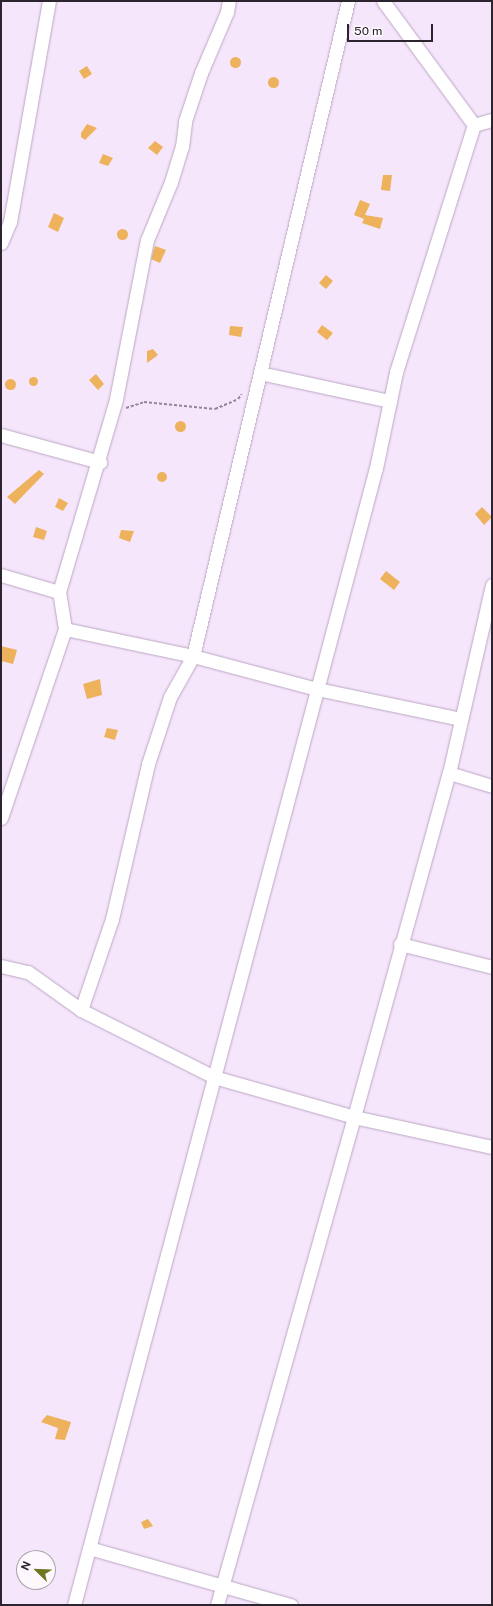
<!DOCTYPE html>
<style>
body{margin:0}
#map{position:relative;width:493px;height:1606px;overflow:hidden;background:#f6e6fc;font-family:"Public Sans",sans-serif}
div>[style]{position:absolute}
.building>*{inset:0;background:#edb25b}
.round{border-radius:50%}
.path>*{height:2px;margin-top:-1px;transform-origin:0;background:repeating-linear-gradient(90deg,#948898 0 3px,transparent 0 5px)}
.roads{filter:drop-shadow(0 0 1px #bba7c2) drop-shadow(0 0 1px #bba7c2)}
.minor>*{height:13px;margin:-6.5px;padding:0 6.5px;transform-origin:6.5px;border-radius:6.5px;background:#fff}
span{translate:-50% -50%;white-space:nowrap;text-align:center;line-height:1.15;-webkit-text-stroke:3px #fcf8fd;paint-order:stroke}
.frame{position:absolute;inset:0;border:2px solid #2c242e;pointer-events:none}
.north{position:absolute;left:16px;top:1550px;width:40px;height:40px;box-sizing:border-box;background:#fcf8fd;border:1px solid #a9a3aa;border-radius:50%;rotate:293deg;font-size:11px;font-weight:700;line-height:16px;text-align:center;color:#2c242e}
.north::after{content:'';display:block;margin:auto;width:14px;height:18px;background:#6d7722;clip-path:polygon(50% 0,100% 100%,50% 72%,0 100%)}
.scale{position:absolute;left:347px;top:24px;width:86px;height:18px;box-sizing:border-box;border:2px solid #2c242e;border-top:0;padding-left:5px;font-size:12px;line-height:14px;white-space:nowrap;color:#2c242e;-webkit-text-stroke:3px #fcf8fd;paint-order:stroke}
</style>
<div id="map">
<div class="building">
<div class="round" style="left:229.5px;top:56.5px;width:11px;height:11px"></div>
<div style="clip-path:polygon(87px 66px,92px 74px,84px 79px,79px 71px)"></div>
<div class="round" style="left:267.5px;top:76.5px;width:11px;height:11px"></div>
<div style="clip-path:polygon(87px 124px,97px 128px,85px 140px,81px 137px,81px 133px)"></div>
<div style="clip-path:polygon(155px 141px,163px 147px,157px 155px,148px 148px)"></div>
<div style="clip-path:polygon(103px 154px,113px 158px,108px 166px,99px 163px)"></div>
<div style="clip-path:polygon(383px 175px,392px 175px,390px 191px,381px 190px)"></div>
<div style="clip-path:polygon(360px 200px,370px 204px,365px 215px,383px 218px,380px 229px,362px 223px,364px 219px,354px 215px)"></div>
<div style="clip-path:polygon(54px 213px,64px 218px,58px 232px,48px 227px)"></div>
<div class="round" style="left:116.5px;top:228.5px;width:11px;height:11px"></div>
<div style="clip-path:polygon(155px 246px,166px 250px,160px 263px,151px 259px)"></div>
<div style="clip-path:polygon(326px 275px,333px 281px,326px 289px,319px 283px)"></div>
<div style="clip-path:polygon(322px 325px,333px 333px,327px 340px,317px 332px)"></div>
<div style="clip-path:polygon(230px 326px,243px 327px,241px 337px,229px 335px)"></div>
<div style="clip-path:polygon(153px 349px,158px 355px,147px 363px,147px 351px)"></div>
<div style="clip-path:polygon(96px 374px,104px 384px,98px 390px,89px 380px)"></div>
<div class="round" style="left:28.5px;top:376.5px;width:9px;height:9px"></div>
<div class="round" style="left:4.5px;top:378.5px;width:11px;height:11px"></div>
<div class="round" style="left:174.5px;top:420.5px;width:11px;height:11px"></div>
<div style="clip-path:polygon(39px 470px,44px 474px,15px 504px,7px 497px)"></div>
<div class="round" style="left:157px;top:472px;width:10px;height:10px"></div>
<div style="clip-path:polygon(59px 498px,68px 503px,63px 511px,55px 507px)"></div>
<div style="clip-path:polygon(482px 507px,492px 517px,484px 525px,475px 514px)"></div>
<div style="clip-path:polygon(36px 527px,47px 531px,44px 540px,33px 537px)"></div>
<div style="clip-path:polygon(121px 530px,134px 531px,130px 542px,119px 538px)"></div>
<div style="clip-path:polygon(386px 571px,400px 582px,394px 590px,380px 579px)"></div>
<div style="clip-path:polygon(1px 646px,17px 650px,13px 664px,1px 661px)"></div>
<div style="clip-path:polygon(100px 679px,102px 695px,87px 699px,83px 684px)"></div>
<div style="clip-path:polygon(107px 728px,118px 730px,115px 740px,104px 737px)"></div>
<div style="clip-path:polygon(47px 1415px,71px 1422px,65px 1440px,55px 1439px,58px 1428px,41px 1422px)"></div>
<div style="clip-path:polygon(148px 1519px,153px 1526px,144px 1529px,141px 1522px)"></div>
</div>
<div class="path">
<div style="left:126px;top:408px;width:19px;rotate:-18deg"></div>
<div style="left:144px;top:402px;width:71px;rotate:5.6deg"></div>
<div style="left:215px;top:409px;width:25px;rotate:-23deg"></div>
<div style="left:238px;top:399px;width:6px;rotate:-51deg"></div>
</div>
<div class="roads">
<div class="minor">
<div style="left:383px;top:1px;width:154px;rotate:53.7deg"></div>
<div style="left:1px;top:243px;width:23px;rotate:-67deg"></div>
<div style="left:10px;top:222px;width:224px;rotate:-80deg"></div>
<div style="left:260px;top:373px;width:133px;rotate:12.2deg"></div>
<div style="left:1px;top:435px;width:103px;rotate:15.3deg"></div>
<div style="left:1px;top:575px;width:60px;rotate:16.3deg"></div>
<div style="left:65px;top:629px;width:131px;rotate:11.9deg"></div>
<div style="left:193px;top:656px;width:128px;rotate:14.9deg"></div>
<div style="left:317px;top:689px;width:146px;rotate:11.8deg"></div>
<div style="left:449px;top:773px;width:45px;rotate:16.8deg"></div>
<div style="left:1px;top:818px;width:200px;rotate:-71.3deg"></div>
<div style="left:65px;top:629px;width:37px;rotate:-99deg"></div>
<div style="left:59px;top:592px;width:201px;rotate:-73.5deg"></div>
<div style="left:116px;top:399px;width:162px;rotate:-79deg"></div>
<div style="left:147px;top:240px;width:63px;rotate:-67.5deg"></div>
<div style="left:171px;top:182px;width:37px;rotate:-73deg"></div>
<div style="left:182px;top:147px;width:26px;rotate:-83deg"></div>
<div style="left:185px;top:121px;width:51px;rotate:-71.6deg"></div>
<div style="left:201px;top:73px;width:66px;rotate:-66.9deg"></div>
<div style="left:227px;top:12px;width:11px;rotate:-80deg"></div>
<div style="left:400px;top:944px;width:95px;rotate:14deg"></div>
<div style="left:1px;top:966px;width:28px;rotate:13deg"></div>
<div style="left:28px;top:972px;width:65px;rotate:35.6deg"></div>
<div style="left:81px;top:1010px;width:149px;rotate:26.7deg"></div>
<div style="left:214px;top:1077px;width:146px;rotate:15.9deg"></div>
<div style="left:354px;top:1117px;width:357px;rotate:-74.6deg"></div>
<div style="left:449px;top:773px;width:193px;rotate:-77.1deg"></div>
<div style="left:81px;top:1010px;width:96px;rotate:-71.2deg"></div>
<div style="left:112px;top:919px;width:159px;rotate:-76.9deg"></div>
<div style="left:148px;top:764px;width:71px;rotate:-71.8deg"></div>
<div style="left:170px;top:697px;width:47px;rotate:-60.7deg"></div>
<div style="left:193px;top:656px;width:673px;rotate:-76.69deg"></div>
<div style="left:89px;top:1548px;width:210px;rotate:15.8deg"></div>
<div style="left:74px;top:1605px;width:1176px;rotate:-75.13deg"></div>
<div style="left:376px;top:468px;width:98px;rotate:-78.2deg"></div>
<div style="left:396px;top:372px;width:259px;rotate:-72.5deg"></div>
<div style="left:474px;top:125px;width:19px;rotate:-16deg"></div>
<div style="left:217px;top:1605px;width:507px;rotate:-74.32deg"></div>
<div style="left:354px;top:1117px;width:141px;rotate:12.3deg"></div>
</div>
</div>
<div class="frame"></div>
<div class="north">N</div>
<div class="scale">50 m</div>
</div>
